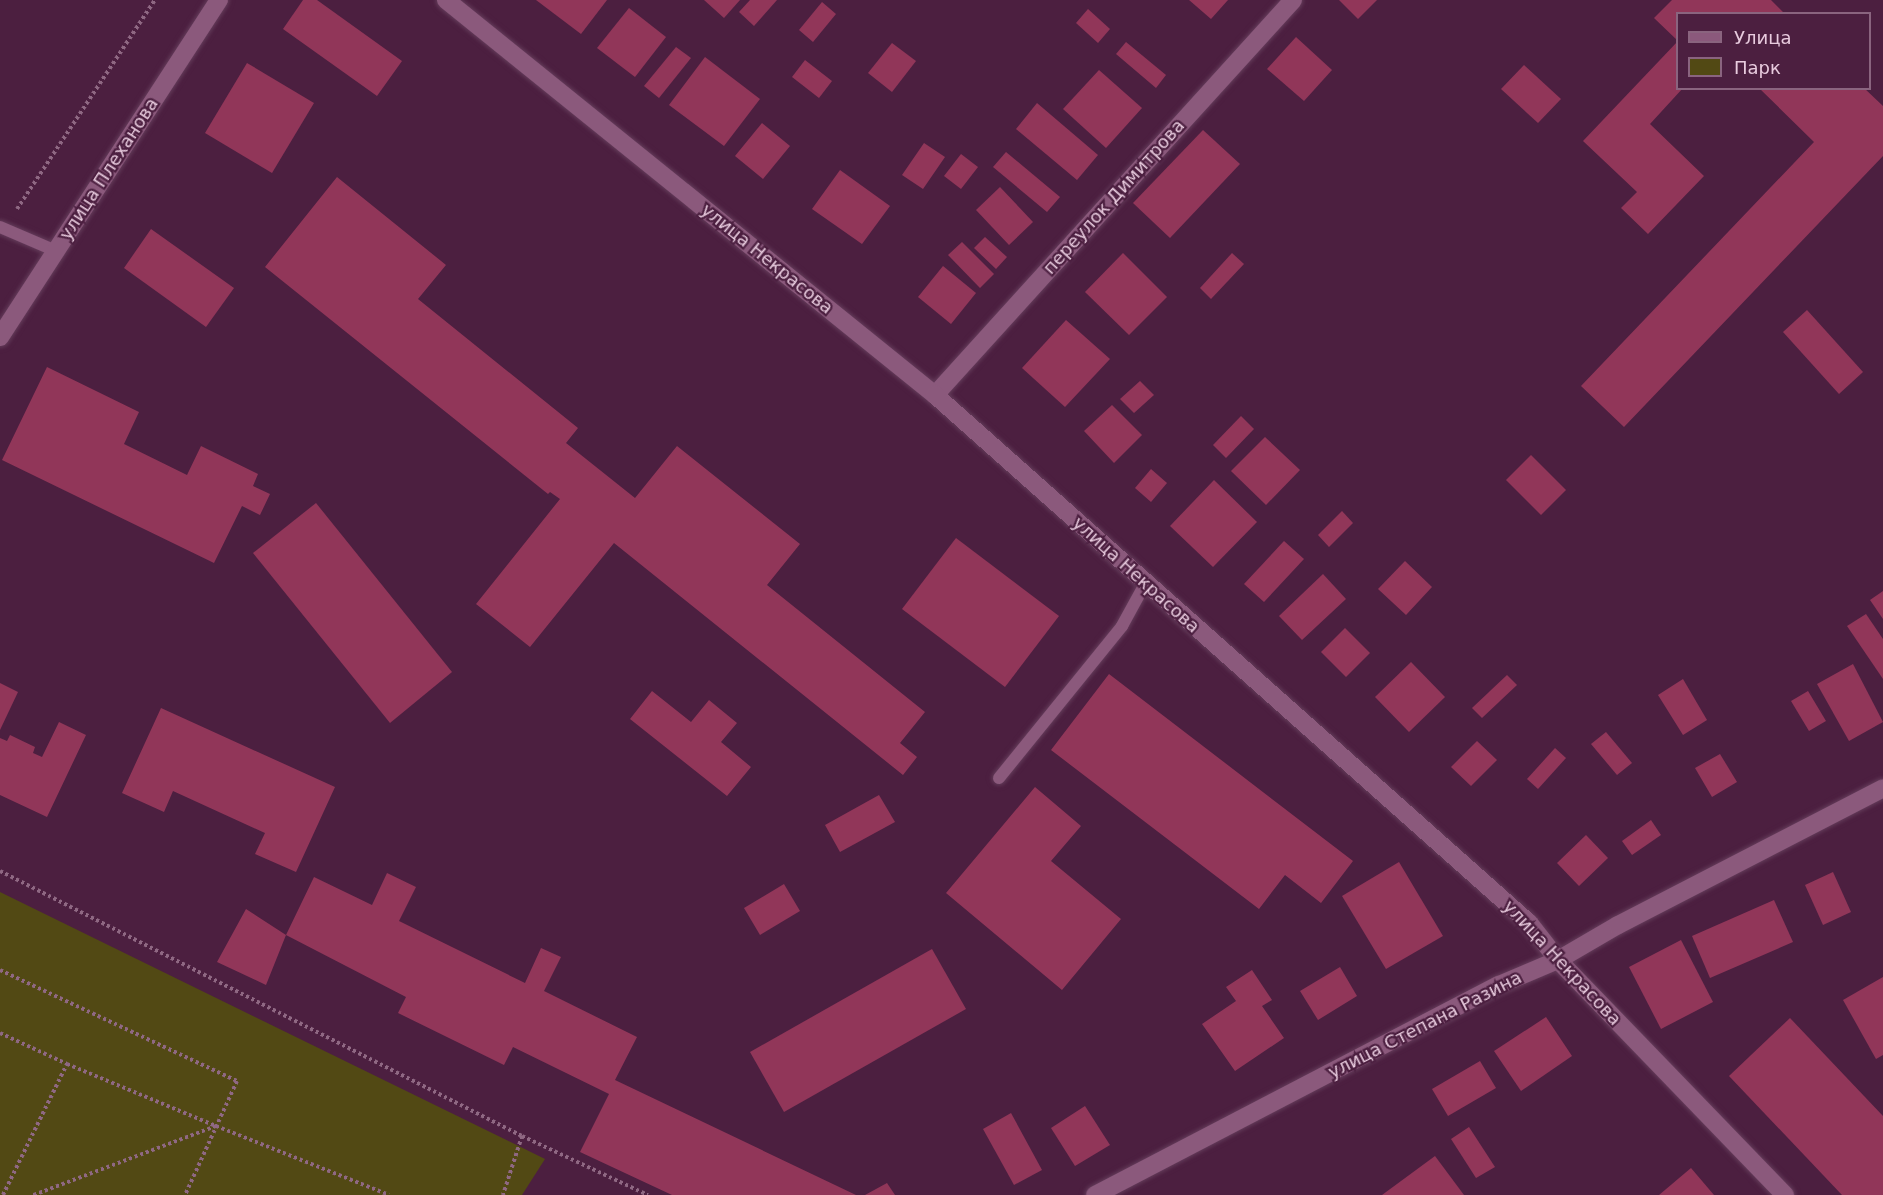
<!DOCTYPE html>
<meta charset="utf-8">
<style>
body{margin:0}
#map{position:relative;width:1883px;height:1195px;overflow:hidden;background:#4c1f40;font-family:"DejaVu Sans",sans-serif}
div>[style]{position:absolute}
.green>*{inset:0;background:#524914}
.building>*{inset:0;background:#913659}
.path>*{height:4px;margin-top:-2px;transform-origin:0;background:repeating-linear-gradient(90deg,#8f6883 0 3px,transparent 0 6px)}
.roads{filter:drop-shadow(0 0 2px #643c5a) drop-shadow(0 0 2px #643c5a)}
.lane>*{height:12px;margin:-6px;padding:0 6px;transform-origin:6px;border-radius:6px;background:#8b597c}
.street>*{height:18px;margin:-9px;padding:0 9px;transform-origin:9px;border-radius:9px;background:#8b597c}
.secondary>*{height:18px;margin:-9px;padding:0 9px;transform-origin:9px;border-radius:9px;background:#8b597c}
span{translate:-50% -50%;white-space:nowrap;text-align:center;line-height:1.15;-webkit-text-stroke:4.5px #4c1f40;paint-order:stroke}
.street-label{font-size:18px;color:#e8cbde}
.legend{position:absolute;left:1676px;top:12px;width:195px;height:78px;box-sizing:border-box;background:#4c1f40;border:2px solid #8a647f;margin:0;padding:8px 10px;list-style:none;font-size:18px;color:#e8cbde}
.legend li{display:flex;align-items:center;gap:12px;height:30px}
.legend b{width:30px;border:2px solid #8a647f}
</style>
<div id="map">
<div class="green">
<div style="clip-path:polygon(0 892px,545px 1159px,522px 1195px,0 1195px)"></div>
</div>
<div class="building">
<div style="clip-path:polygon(303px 0,317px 0,402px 61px,377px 96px,283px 29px)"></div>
<div style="clip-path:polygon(536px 0,607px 0,581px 34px)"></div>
<div style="clip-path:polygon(704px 0,740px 0,724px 18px)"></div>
<div style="clip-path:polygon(750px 0,777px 0,754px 26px,739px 12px)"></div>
<div style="clip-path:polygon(1189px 0,1228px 0,1211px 19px)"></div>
<div style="clip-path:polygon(1339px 0,1377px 0,1358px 19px)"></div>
<div style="clip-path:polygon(1672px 0,1771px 0,1785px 14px,1678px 14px,1678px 41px,1654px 18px)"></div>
<div style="clip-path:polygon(822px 2px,836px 14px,813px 42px,799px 30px)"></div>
<div style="clip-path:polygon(629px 8px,666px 37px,635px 77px,597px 48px)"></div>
<div style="clip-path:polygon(1088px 9px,1110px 29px,1098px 43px,1076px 23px)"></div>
<div style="clip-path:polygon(1296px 37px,1332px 70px,1304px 101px,1267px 69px)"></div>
<div style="clip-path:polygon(1678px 41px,1678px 88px,1683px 88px,1650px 124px,1704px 176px,1648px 234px,1621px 208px,1637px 192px,1583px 141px)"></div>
<div style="clip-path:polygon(1126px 42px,1166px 75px,1156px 88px,1116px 54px)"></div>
<div style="clip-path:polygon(892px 43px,916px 61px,892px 92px,868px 73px)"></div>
<div style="clip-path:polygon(676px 47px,691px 58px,659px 98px,644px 86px)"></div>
<div style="clip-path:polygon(705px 57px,760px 99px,724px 146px,669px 105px)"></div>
<div style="clip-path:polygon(805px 60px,832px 81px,819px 98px,792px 77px)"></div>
<div style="clip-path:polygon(247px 63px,314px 103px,272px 173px,205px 133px)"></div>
<div style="clip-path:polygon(1524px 65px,1561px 99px,1538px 123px,1501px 89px)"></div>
<div style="clip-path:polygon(1099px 70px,1142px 108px,1106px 148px,1063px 109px)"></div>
<div style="clip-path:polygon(1759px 88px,1864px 88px,1883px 106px,1883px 156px,1624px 427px,1581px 386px,1814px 142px)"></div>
<div style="clip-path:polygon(1037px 103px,1098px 155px,1077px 180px,1016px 129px)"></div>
<div style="clip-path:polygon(762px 123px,790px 146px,763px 179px,735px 156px)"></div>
<div style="clip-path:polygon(1203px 130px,1240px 164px,1170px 238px,1133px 203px)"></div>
<div style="clip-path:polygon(924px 143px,945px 157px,923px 189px,902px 175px)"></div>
<div style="clip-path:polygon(1006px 152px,1060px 197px,1047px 212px,993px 167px)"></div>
<div style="clip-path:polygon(961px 154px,978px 167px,961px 189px,944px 176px)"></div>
<div style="clip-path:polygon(840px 170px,890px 206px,862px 244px,812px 209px)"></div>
<div style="clip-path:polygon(337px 177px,446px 265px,418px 299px,578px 428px,566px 443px,635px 498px,677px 446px,800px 544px,767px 585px,925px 712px,900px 743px,917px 757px,903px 775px,614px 543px,530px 647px,476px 604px,560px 499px,550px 492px,548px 494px,265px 267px)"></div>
<div style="clip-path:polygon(1000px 187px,1033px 222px,1009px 245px,976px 210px)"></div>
<div style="clip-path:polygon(151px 229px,234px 288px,206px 327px,124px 268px)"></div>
<div style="clip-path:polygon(985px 237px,1007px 257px,996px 269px,974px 248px)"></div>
<div style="clip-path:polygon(962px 242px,994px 274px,980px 288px,948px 255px)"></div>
<div style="clip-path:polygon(1123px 253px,1167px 297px,1129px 335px,1085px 292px)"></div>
<div style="clip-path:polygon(1232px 253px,1244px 264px,1211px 299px,1200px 288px)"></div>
<div style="clip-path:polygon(943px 266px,976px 293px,951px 324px,918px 297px)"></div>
<div style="clip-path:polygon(1807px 310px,1863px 372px,1839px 394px,1783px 332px)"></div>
<div style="clip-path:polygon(1066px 320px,1110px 359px,1065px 407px,1022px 368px)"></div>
<div style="clip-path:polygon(47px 367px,139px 412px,124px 444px,187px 475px,201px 446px,258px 474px,253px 486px,270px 494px,260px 515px,242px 506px,214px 563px,2px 460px)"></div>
<div style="clip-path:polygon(1140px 381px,1154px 395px,1134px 413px,1120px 399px)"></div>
<div style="clip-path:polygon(1112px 405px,1142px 435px,1114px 463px,1084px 431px)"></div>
<div style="clip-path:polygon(1241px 416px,1254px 429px,1226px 458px,1213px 445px)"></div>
<div style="clip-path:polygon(1265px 437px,1300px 470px,1266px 505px,1231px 471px)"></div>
<div style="clip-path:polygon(1531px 455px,1566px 490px,1541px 515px,1506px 480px)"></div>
<div style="clip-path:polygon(1151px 469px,1167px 483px,1151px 502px,1135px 488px)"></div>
<div style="clip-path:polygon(1214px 480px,1257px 522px,1213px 567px,1170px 526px)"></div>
<div style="clip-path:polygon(316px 503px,452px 672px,390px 723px,253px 553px)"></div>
<div style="clip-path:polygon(1342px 511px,1353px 523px,1329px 547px,1318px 535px)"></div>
<div style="clip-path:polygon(956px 538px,1059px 616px,1005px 687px,902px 609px)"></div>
<div style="clip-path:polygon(1284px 541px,1304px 559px,1264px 602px,1244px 584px)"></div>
<div style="clip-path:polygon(1405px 561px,1432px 587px,1406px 615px,1378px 589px)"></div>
<div style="clip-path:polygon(1323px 574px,1346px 599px,1302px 640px,1279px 616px)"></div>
<div style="clip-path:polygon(1883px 591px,1883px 619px,1870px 600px)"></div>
<div style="clip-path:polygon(1866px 614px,1883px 639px,1883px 679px,1847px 626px)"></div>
<div style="clip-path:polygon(1345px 628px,1370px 653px,1346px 677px,1321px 652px)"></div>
<div style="clip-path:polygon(1411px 662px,1445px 697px,1409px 732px,1375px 697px)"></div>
<div style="clip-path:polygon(1853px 664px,1883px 722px,1849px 741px,1817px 684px)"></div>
<div style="clip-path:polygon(1109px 674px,1353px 861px,1321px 903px,1285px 875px,1259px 909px,1051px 750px)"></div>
<div style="clip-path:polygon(1507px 675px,1517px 685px,1482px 718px,1472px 708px)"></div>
<div style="clip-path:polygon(1683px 679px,1707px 720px,1683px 735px,1658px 695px)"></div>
<div style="clip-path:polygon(0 683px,18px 692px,0 730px)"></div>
<div style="clip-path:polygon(652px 691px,691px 722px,709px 700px,737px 723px,721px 742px,751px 767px,727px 796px,630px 719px)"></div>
<div style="clip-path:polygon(1808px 691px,1826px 721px,1809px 731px,1791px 701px)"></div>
<div style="clip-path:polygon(161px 708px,335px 787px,296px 872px,255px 854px,265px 833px,173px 791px,164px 812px,122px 793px)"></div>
<div style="clip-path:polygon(59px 722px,86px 735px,47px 817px,0 795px,0 738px,7px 741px,10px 735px,35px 747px,33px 753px,42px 757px)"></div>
<div style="clip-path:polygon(1606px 732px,1632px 763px,1617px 775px,1591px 744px)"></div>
<div style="clip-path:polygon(1477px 741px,1497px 760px,1471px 786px,1451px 767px)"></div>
<div style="clip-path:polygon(1555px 748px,1566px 758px,1538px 789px,1527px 779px)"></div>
<div style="clip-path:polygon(1720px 754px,1737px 782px,1712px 797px,1695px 768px)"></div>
<div style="clip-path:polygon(1035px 787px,1081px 826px,1051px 861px,1121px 919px,1062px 990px,946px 893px)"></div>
<div style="clip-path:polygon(879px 795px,895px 822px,840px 852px,825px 825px)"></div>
<div style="clip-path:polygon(1651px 820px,1661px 835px,1632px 855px,1622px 841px)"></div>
<div style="clip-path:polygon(1586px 835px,1608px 858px,1579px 886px,1557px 863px)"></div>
<div style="clip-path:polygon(1399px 862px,1443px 936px,1386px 969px,1342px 896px)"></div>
<div style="clip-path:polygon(1833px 872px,1851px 912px,1823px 925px,1805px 885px)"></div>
<div style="clip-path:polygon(387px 873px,416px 887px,399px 921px,525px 983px,541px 948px,561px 957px,544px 991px,637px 1037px,615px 1080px,856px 1195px,672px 1195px,580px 1152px,609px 1094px,513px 1047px,504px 1065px,398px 1013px,406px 997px,286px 935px,266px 985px,217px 962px,246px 909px,286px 935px,314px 877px,372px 905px)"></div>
<div style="clip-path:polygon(784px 884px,800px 911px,760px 935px,744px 908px)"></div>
<div style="clip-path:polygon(1774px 900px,1793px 942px,1710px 978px,1692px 936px)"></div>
<div style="clip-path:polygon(1681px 940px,1713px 1002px,1661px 1029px,1629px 967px)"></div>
<div style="clip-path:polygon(932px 949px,966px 1009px,784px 1112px,750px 1052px)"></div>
<div style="clip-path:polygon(1340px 967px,1357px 996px,1318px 1020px,1300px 991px)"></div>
<div style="clip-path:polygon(1252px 970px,1272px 1000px,1262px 1006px,1284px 1038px,1235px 1071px,1202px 1024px,1236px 1001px,1226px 987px)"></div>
<div style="clip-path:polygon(1883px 977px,1883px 1055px,1876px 1059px,1843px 1000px)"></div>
<div style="clip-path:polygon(1546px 1017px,1572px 1056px,1521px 1091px,1494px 1051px)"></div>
<div style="clip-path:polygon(1790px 1018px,1883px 1116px,1883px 1195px,1842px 1195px,1729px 1076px)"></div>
<div style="clip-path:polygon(1480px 1061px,1496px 1088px,1448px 1116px,1432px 1089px)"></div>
<div style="clip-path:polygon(1085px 1106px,1110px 1145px,1075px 1166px,1051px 1128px)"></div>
<div style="clip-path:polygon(1011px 1113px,1042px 1170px,1014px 1185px,983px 1129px)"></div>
<div style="clip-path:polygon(1469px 1127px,1495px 1167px,1476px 1178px,1451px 1139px)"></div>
<div style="clip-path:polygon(1435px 1156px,1464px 1195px,1382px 1195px)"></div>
<div style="clip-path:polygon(1691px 1168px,1714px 1195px,1659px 1195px)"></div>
<div style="clip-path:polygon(887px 1183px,895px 1195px,865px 1195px)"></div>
</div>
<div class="path">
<div style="left:17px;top:209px;width:250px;rotate:-56.6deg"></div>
<div style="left:0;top:871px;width:585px;rotate:26.92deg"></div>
<div style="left:522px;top:1136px;width:62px;rotate:107.9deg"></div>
<div style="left:0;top:970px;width:262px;rotate:25.1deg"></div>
<div style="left:237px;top:1081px;width:125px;rotate:114.5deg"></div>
<div style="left:0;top:1033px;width:74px;rotate:24.8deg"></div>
<div style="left:216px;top:1126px;width:186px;rotate:21.7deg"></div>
<div style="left:522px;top:1136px;width:139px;rotate:25.1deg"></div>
<div style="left:3px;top:1195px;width:146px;rotate:-64deg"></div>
<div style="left:67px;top:1064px;width:161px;rotate:22.6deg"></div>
<div style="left:216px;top:1126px;width:196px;rotate:159.3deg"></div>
</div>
<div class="roads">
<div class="lane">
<div style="left:0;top:227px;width:61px;rotate:23.2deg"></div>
<div style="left:999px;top:778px;width:196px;rotate:-51deg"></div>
<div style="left:1122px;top:626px;width:48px;rotate:-61.3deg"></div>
</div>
<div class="street">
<div style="left:0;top:337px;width:402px;rotate:-57deg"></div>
<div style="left:935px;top:395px;width:533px;rotate:-47.81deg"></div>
</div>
<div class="secondary">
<div style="left:446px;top:0;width:629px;rotate:38.93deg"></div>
<div style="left:935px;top:395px;width:795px;rotate:41.63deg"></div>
<div style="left:1529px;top:923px;width:47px;rotate:51.9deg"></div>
<div style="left:1558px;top:960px;width:327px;rotate:46deg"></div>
<div style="left:1095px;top:1195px;width:455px;rotate:-27.5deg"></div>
<div style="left:1499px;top:985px;width:64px;rotate:-23deg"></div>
<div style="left:1558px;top:960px;width:69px;rotate:-30.3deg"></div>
<div style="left:1618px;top:925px;width:298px;rotate:-27.3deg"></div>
</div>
</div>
<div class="street-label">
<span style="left:109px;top:169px;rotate:-57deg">улица Плеханова</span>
<span style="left:1114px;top:197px;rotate:-48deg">переулок Димитрова</span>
<span style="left:767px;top:259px;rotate:39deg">улица Некрасова</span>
<span style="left:1136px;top:575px;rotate:42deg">улица Некрасова</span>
<span style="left:1562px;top:963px;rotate:47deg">улица Некрасова</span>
<span style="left:1425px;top:1025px;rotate:-27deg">улица Степана Разина</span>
</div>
<ul class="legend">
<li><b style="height:8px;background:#8b597c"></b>Улица</li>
<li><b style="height:16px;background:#524914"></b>Парк</li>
</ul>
</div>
